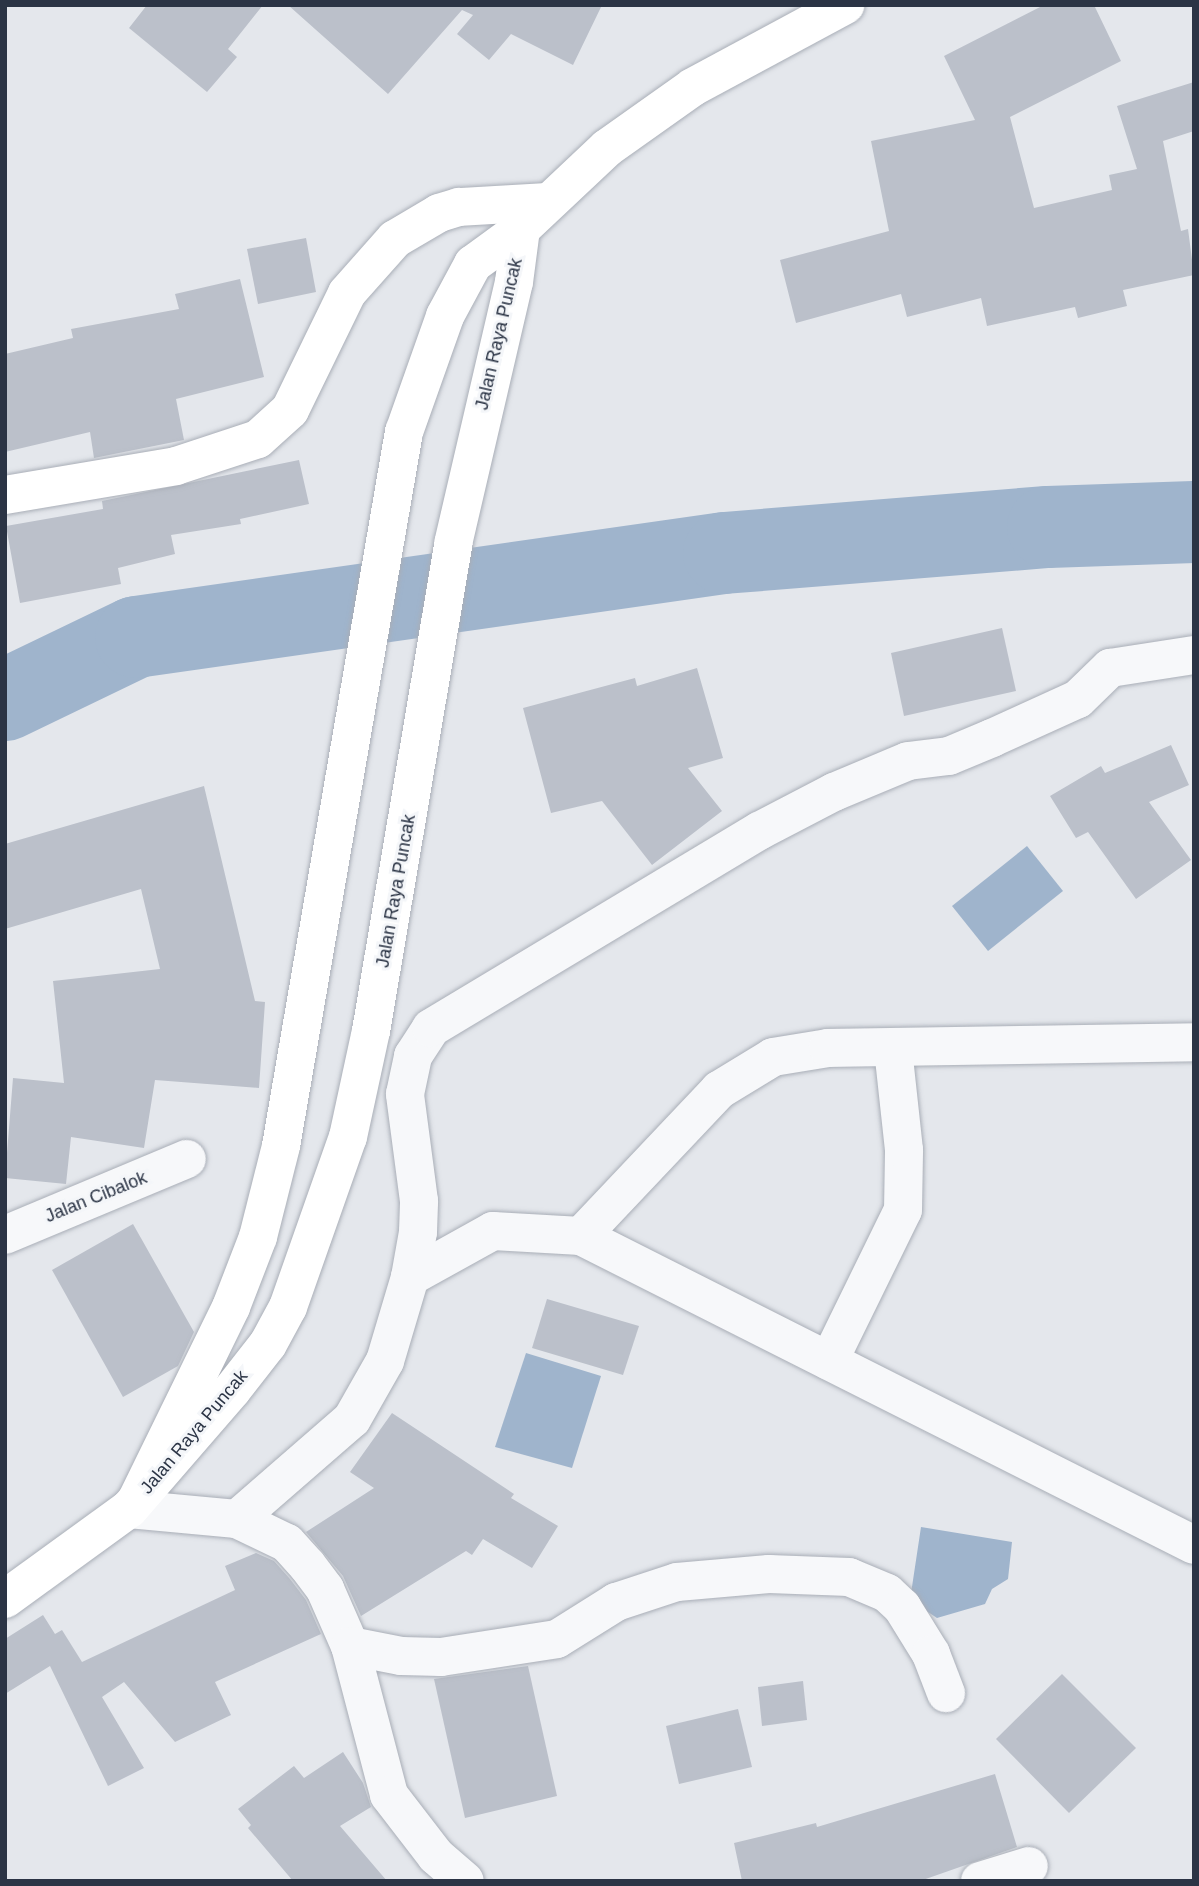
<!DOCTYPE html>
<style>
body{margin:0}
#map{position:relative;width:1199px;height:1886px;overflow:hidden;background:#e4e7ec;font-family:Helvetica,sans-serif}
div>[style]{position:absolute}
.water>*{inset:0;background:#9fb4cc}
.river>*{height:82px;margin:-41px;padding:0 41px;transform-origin:41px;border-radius:41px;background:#9fb4cc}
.building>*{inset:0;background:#bbc0ca}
.roads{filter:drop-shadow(0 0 2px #a9aeb7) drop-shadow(0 0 2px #a9aeb7)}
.street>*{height:38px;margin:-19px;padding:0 19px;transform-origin:19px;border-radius:19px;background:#f7f8fa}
.secondary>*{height:38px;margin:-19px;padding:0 19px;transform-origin:19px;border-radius:19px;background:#fff}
.highway>*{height:38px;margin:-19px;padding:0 19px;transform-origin:19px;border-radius:19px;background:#fff}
span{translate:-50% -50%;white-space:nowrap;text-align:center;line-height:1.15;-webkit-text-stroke:6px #f4f6f9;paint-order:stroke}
.street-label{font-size:18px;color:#2b3445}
.frame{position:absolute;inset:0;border:7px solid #2b3445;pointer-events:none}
</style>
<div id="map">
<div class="water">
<div style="clip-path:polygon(1027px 846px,1063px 891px,988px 951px,952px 906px)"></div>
<div style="clip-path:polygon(526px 1353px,601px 1376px,572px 1468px,495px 1447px)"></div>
<div style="clip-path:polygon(921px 1527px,1012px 1542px,1008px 1579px,992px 1589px,985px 1604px,937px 1618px,910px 1600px)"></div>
</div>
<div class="river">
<div style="left:5px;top:700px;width:145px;rotate:-25.7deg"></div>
<div style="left:136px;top:637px;width:594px;rotate:-8.13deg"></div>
<div style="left:724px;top:553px;width:325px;rotate:-4.6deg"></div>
<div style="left:1048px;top:527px;width:146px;rotate:-2deg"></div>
</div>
<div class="building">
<div style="clip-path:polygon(147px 5px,263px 5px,228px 49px,237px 57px,207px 92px,129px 28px)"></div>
<div style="clip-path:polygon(288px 5px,602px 5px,573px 65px,511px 34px,489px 60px,457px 34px,473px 15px,462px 10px,388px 94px)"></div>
<div style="clip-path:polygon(1044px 5px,1094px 5px,1121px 61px,1010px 117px,1034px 208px,1112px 190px,1109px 175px,1137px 169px,1117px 106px,1194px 82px,1194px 131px,1163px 141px,1181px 231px,1188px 229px,1194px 275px,1123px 290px,1127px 306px,1078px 318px,1075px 307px,987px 326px,981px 298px,907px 317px,901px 294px,796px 323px,780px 260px,889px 231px,871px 141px,975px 120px,944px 56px)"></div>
<div style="clip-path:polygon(306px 238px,316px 292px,258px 304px,247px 249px)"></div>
<div style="clip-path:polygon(240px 279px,264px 377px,176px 399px,184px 440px,94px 458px,90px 432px,5px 452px,5px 354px,73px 338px,71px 329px,179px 309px,175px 294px)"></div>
<div style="clip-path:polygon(299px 460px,309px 504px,240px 519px,241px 524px,171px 535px,175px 554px,118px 568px,121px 584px,20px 603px,6px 526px,103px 509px,102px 501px)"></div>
<div style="clip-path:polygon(1002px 628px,1016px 691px,904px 716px,891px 653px)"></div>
<div style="clip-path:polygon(697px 668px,723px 758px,688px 768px,722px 811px,652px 865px,602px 801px,551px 813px,523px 708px,635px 678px,637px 686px)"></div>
<div style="clip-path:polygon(1171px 745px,1189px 785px,1149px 802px,1191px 860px,1136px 899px,1088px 832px,1076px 838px,1050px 796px,1101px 766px,1105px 773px)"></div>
<div style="clip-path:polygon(204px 786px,255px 1001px,265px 1002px,259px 1088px,155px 1080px,144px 1148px,71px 1137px,66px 1184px,5px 1178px,13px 1078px,64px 1083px,53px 981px,160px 969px,141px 889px,5px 929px,5px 844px)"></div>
<div style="clip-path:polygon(133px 1224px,194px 1332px,178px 1366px,123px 1397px,52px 1270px)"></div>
<div style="clip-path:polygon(547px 1299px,639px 1326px,623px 1375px,532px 1348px)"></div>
<div style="clip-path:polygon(392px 1413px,514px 1494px,511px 1498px,558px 1526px,532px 1568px,483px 1539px,472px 1555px,466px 1551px,361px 1616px,343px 1576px,306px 1532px,374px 1488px,350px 1472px)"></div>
<div style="clip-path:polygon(256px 1553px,274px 1561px,290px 1579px,306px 1600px,321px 1634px,215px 1682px,231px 1715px,175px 1742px,124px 1682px,102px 1697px,144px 1768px,108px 1786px,50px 1666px,5px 1694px,5px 1639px,43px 1615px,55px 1634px,62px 1630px,82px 1662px,235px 1590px,225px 1566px)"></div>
<div style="clip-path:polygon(528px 1666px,557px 1796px,465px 1818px,434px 1679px)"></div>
<div style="clip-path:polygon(1062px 1674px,1136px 1748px,1069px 1813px,996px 1739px)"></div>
<div style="clip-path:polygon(803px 1681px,807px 1720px,762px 1726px,758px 1687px)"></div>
<div style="clip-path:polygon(738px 1709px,752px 1767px,679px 1784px,666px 1726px)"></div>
<div style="clip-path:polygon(343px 1752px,363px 1783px,371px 1807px,340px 1826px,387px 1881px,293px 1881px,248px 1828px,251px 1825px,238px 1809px,294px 1766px,304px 1778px)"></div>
<div style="clip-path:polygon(995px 1774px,1017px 1847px,920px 1881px,742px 1881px,734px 1843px,816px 1823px,817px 1827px)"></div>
</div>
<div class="roads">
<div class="street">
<div style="left:5px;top:1235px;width:197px;rotate:-22.7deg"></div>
<div style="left:581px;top:1236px;width:201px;rotate:-46.6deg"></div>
<div style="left:719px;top:1090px;width:63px;rotate:-31.4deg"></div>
<div style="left:773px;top:1057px;width:56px;rotate:-9.3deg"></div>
<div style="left:828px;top:1048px;width:366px;rotate:-0.9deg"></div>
<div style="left:410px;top:1277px;width:95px;rotate:-29deg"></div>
<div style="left:493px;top:1231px;width:88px;rotate:3.3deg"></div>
<div style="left:581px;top:1236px;width:686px;rotate:26.75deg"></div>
<div style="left:829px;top:1361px;width:168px;rotate:-63.9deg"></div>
<div style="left:903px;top:1210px;width:60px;rotate:-89deg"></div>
<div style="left:904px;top:1150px;width:102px;rotate:-96.2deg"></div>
<div style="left:129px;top:1509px;width:108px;rotate:5.3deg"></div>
<div style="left:237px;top:1519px;width:55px;rotate:25.6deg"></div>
<div style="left:287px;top:1543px;width:30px;rotate:48deg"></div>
<div style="left:307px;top:1565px;width:30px;rotate:53deg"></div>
<div style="left:325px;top:1589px;width:62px;rotate:66.3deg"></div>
<div style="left:350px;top:1646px;width:154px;rotate:75.3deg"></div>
<div style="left:389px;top:1795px;width:77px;rotate:52.4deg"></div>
<div style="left:436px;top:1856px;width:38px;rotate:41deg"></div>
<div style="left:237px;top:1519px;width:152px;rotate:-41deg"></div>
<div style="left:352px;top:1419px;width:67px;rotate:-60.4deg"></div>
<div style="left:385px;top:1361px;width:88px;rotate:-73.4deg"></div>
<div style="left:410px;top:1277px;width:46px;rotate:-79.9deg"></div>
<div style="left:418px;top:1232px;width:31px;rotate:-88deg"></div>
<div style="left:419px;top:1201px;width:108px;rotate:-97.5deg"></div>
<div style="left:405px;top:1094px;width:39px;rotate:-78deg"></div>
<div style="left:413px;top:1056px;width:33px;rotate:-57deg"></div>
<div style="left:431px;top:1028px;width:383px;rotate:-31deg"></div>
<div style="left:759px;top:831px;width:85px;rotate:-27.5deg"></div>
<div style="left:834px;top:792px;width:80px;rotate:-22.7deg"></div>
<div style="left:908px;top:761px;width:41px;rotate:-7deg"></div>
<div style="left:949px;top:756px;width:47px;rotate:-22.7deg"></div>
<div style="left:992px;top:738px;width:94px;rotate:-24.4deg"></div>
<div style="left:1078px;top:699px;width:45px;rotate:-44.1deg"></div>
<div style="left:1110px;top:668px;width:85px;rotate:-8.8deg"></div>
<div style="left:350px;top:1646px;width:52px;rotate:11.1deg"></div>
<div style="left:401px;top:1656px;width:40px;rotate:1.4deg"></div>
<div style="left:441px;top:1657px;width:117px;rotate:-8.8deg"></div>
<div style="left:557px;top:1639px;width:70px;rotate:-32.1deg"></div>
<div style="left:616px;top:1602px;width:64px;rotate:-18.2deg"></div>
<div style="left:677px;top:1582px;width:92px;rotate:-5deg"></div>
<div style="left:769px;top:1574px;width:80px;rotate:2.1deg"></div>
<div style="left:849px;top:1577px;width:41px;rotate:22.8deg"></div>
<div style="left:887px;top:1593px;width:21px;rotate:43deg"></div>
<div style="left:902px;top:1607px;width:55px;rotate:58.3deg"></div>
<div style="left:931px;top:1654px;width:42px;rotate:69deg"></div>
<div style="left:980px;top:1881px;width:51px;rotate:-17deg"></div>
</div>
<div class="secondary">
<div style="left:5px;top:495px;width:173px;rotate:-9.6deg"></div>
<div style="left:176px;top:466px;width:86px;rotate:-18.2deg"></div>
<div style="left:258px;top:439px;width:43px;rotate:-42.2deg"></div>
<div style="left:290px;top:410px;width:130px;rotate:-64deg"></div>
<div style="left:347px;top:293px;width:72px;rotate:-48.4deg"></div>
<div style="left:395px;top:239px;width:51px;rotate:-30.6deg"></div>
<div style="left:439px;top:213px;width:21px;rotate:-17deg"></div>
<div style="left:459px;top:207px;width:87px;rotate:-3.3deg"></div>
</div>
<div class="highway">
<div style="left:137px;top:1499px;width:214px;rotate:-63.9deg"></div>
<div style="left:231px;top:1307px;width:75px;rotate:-68.9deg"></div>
<div style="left:258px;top:1237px;width:94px;rotate:-75.8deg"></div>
<div style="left:281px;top:1146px;width:725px;rotate:-80.23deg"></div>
<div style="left:404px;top:432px;width:123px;rotate:-70.5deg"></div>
<div style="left:445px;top:316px;width:59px;rotate:-61.7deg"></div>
<div style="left:473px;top:264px;width:59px;rotate:-36.1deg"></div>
<div style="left:521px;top:229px;width:118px;rotate:-43.3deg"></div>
<div style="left:607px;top:148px;width:105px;rotate:-35.3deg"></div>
<div style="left:693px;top:87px;width:173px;rotate:-28.3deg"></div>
<div style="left:5px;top:1599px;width:153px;rotate:-36deg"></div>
<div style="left:129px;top:1509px;width:157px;rotate:-49.1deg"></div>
<div style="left:232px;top:1390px;width:58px;rotate:-52deg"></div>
<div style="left:268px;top:1344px;width:42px;rotate:-61.6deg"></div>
<div style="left:288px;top:1307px;width:180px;rotate:-70.6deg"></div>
<div style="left:348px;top:1137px;width:108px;rotate:-77.8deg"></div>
<div style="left:371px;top:1031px;width:494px;rotate:-80.4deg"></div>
<div style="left:453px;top:544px;width:269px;rotate:-76.9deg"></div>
<div style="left:514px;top:282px;width:53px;rotate:-82.5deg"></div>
</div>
</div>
<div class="street-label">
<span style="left:499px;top:334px;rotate:-77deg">Jalan Raya Puncak</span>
<span style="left:396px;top:891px;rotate:-80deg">Jalan Raya Puncak</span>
<span style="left:96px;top:1197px;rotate:-22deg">Jalan Cibalok</span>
<span style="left:194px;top:1432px;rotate:-50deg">Jalan Raya Puncak</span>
</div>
<div class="frame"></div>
</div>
